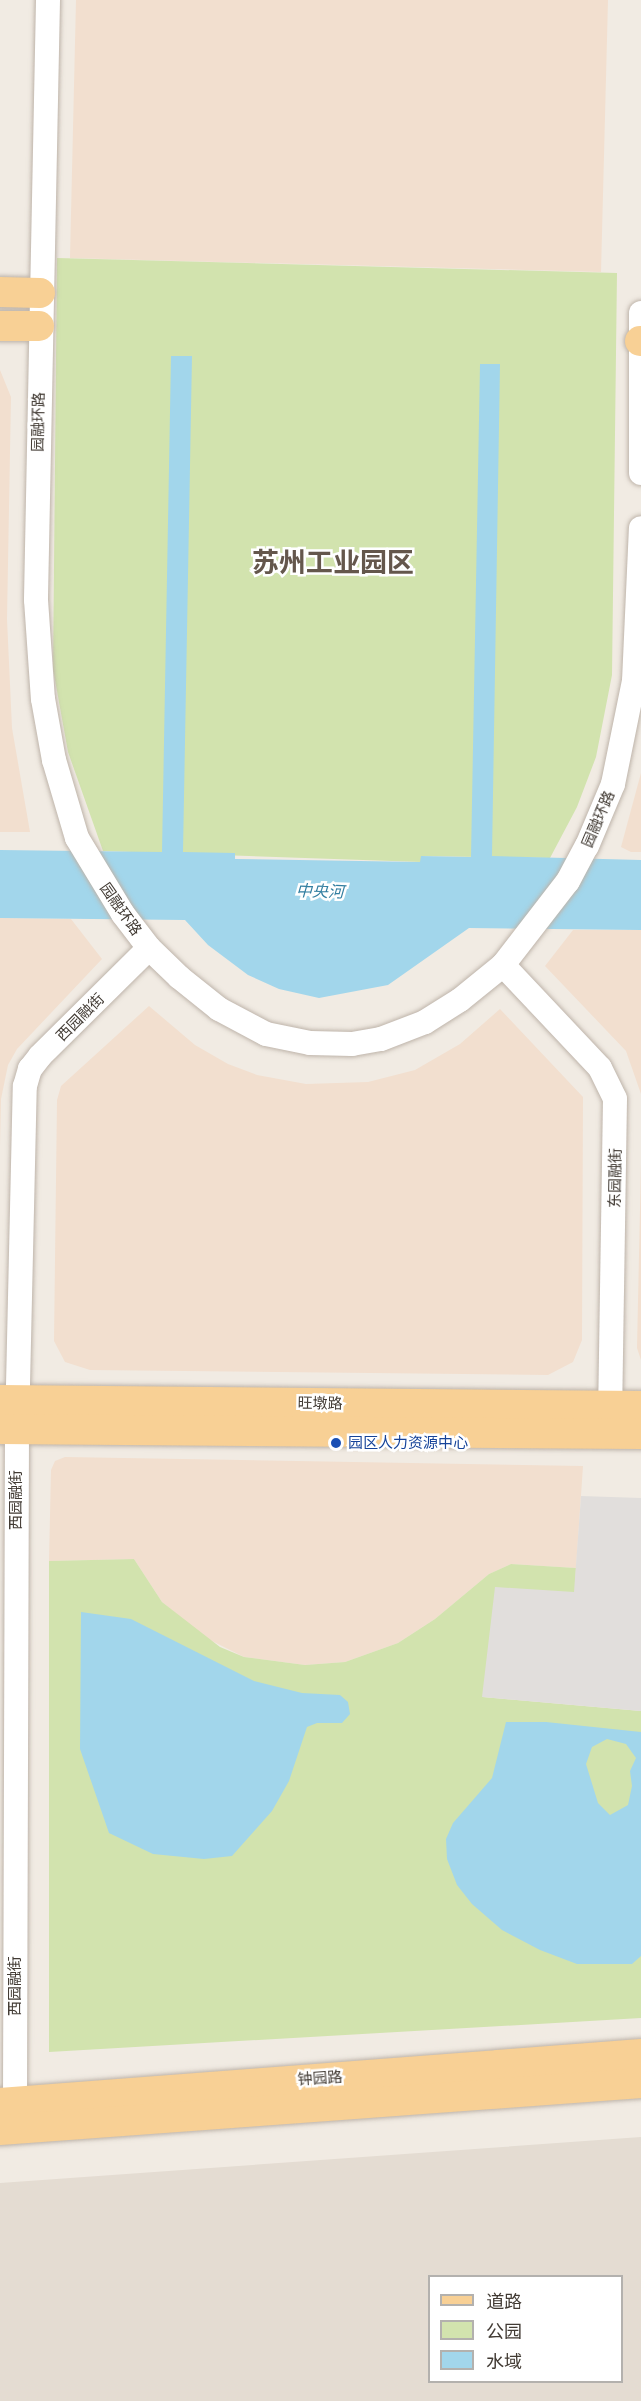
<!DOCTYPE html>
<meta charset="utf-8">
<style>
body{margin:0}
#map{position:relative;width:641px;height:2401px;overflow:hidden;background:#f1ebe3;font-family:"PT Sans","Noto Sans SC",sans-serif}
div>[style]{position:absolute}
.residential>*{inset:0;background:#e4dcd2}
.commercial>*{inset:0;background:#f2dfcf}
.green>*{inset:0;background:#d2e3ae}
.parking>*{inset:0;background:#e1dedc}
.water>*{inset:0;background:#a2d6eb}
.roads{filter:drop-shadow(0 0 2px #beb4aa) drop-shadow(0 0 2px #beb4aa)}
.minor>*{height:24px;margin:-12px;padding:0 12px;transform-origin:12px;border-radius:12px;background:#fff}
.major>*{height:30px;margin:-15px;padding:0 15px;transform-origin:15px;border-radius:15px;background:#f8d095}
.dots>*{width:16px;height:16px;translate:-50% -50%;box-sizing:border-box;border:3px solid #fff;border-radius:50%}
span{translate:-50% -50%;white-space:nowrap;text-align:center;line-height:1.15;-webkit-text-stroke:5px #fff;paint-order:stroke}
.street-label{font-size:15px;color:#423b34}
.transit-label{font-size:15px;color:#164399}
.left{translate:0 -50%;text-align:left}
.water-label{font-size:16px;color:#327ea0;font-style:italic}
.town-label{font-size:27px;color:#64574c;font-weight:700}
.legend{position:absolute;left:428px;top:2275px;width:195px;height:108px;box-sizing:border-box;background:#fff;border:2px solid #b3b1ae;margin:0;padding:8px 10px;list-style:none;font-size:18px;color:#423b34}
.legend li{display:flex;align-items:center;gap:12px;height:30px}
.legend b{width:30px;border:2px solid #b3b1ae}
</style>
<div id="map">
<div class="residential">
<div style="clip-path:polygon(evenodd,641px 2137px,641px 2401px,0 2401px,0 2183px,641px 2137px,430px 2276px,622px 2276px,622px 2382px,430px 2382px,430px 2276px)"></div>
</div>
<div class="commercial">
<div style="clip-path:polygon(76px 0,608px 0,601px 272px,70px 258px)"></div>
<div style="clip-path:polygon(0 370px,11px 397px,7px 619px,12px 728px,30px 832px,0 832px)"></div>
<div style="clip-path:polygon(641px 773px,641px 852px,631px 852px,621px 847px)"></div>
<div style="clip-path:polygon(0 918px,71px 919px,102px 959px,17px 1049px,8px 1065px,1px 1099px,0 1147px)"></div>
<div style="clip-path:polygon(573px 930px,641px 930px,641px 1094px,626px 1051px,545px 966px)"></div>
<div style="clip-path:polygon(149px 1006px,195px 1045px,228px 1064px,257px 1075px,306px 1084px,368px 1082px,415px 1070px,460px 1044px,500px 1009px,583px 1097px,582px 1340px,573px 1362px,548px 1375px,90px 1370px,65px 1362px,54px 1341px,57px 1100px,61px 1086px)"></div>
<div style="clip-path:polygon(641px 1164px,641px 1360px,637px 1348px)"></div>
<div style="clip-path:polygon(65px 1457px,583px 1466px,576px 1568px,511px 1564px,489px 1574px,435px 1619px,398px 1643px,345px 1662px,305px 1665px,244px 1657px,206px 1638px,162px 1602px,134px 1559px,49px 1561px,51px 1470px,55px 1461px)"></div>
</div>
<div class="green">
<div style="clip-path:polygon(57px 258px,617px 273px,612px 675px,596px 757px,577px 807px,550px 858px,421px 856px,421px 862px,103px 851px,68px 752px,53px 669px)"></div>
<div style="clip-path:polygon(134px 1559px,162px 1602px,220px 1647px,244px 1657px,305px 1665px,345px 1662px,398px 1643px,435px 1619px,489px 1574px,511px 1564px,576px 1568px,575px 1593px,483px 1697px,641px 1711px,641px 2018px,49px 2052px,49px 1561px)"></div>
</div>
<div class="parking">
<div style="clip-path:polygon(581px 1496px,641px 1498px,641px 1711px,482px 1697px,495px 1587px,574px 1592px)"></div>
</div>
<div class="water">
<div style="clip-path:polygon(171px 356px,192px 356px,183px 852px,235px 853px,235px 859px,420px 862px,421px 856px,471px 857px,480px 364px,500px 364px,492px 856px,641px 860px,641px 930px,469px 928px,388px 985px,319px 998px,279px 989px,248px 975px,208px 945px,185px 920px,0 918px,0 850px,162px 852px)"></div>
<div style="clip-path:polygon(81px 1612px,131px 1619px,254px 1681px,302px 1693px,340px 1695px,348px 1702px,350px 1714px,342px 1723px,317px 1723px,307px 1727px,289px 1781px,272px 1811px,232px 1856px,204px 1859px,153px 1854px,109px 1833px,80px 1749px)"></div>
<div style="clip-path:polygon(evenodd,506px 1722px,546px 1722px,641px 1732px,641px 1956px,632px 1964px,577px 1964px,540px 1950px,502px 1930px,472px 1904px,457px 1885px,447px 1859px,446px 1839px,453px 1823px,492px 1778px,506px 1722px,607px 1739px,626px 1744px,636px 1758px,630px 1771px,632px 1786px,628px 1805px,610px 1815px,598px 1803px,586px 1764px,592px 1747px,607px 1739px)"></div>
</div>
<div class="roads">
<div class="minor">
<div style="left:48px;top:0;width:600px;rotate:91.15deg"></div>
<div style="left:36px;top:600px;width:99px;rotate:86deg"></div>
<div style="left:43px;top:699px;width:62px;rotate:79.8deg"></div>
<div style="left:54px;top:760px;width:81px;rotate:73.6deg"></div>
<div style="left:77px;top:838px;width:89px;rotate:58.8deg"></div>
<div style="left:123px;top:914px;width:43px;rotate:52.6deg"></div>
<div style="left:149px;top:948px;width:42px;rotate:44deg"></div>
<div style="left:179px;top:977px;width:51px;rotate:38.7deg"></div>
<div style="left:219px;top:1009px;width:53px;rotate:28deg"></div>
<div style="left:266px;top:1034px;width:45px;rotate:11.6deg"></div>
<div style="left:310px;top:1043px;width:42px;rotate:1.4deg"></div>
<div style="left:352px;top:1044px;width:29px;rotate:-10deg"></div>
<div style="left:381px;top:1039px;width:47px;rotate:-21.1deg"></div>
<div style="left:425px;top:1022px;width:41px;rotate:-32.2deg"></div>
<div style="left:460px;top:1000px;width:55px;rotate:-39.1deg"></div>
<div style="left:503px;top:965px;width:106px;rotate:-52.3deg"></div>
<div style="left:568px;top:881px;width:40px;rotate:-62deg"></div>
<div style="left:587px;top:846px;width:67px;rotate:-67.2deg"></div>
<div style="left:613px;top:784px;width:105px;rotate:-78.5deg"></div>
<div style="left:634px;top:681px;width:153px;rotate:-87.4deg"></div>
<div style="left:641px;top:313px;width:160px;rotate:90deg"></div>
<div style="left:503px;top:965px;width:141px;rotate:46.7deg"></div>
<div style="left:600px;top:1068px;width:34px;rotate:64deg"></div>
<div style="left:615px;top:1099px;width:325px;rotate:90.9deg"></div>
<div style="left:15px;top:2102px;width:673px;rotate:-89.83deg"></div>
<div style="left:17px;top:1429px;width:343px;rotate:-88.7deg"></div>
<div style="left:25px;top:1086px;width:18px;rotate:-74deg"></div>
<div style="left:30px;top:1069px;width:16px;rotate:-52deg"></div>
<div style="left:40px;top:1056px;width:153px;rotate:-44.7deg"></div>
</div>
<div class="major">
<div style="left:0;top:292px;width:40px;rotate:1.4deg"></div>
<div style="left:0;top:326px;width:39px"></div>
<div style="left:640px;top:341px;width:1px"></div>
<div style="left:0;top:1400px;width:641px;rotate:0.54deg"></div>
<div style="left:0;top:1429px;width:641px;rotate:0.45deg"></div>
<div style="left:0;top:2103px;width:643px;rotate:-4.37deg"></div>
<div style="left:0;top:2130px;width:643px;rotate:-4.19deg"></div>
</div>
</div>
<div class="dots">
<div style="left:336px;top:1443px;background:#1a4fb4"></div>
</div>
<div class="street-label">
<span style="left:38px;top:422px;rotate:-89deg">园融环路</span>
<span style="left:598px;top:819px;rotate:-67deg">园融环路</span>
<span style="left:121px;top:909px;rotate:55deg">园融环路</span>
<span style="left:80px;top:1017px;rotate:-45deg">西园融街</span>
<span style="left:615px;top:1178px;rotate:-89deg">东园融街</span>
<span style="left:320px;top:1403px;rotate:1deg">旺墩路</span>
<span style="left:16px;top:1500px;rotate:-90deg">西园融街</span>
<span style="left:15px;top:1986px;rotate:-90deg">西园融街</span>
<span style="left:320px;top:2078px;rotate:-4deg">钟园路</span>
</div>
<div class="transit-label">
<span class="left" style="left:348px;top:1443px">园区人力资源中心</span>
</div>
<div class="water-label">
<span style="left:320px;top:891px;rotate:2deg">中央河</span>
</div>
<div class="town-label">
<span style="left:333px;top:563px">苏州工业园区</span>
</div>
<ul class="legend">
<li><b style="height:8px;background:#f8d095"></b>道路</li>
<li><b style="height:16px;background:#d2e3ae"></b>公园</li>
<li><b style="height:16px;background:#a2d6eb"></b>水域</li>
</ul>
</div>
